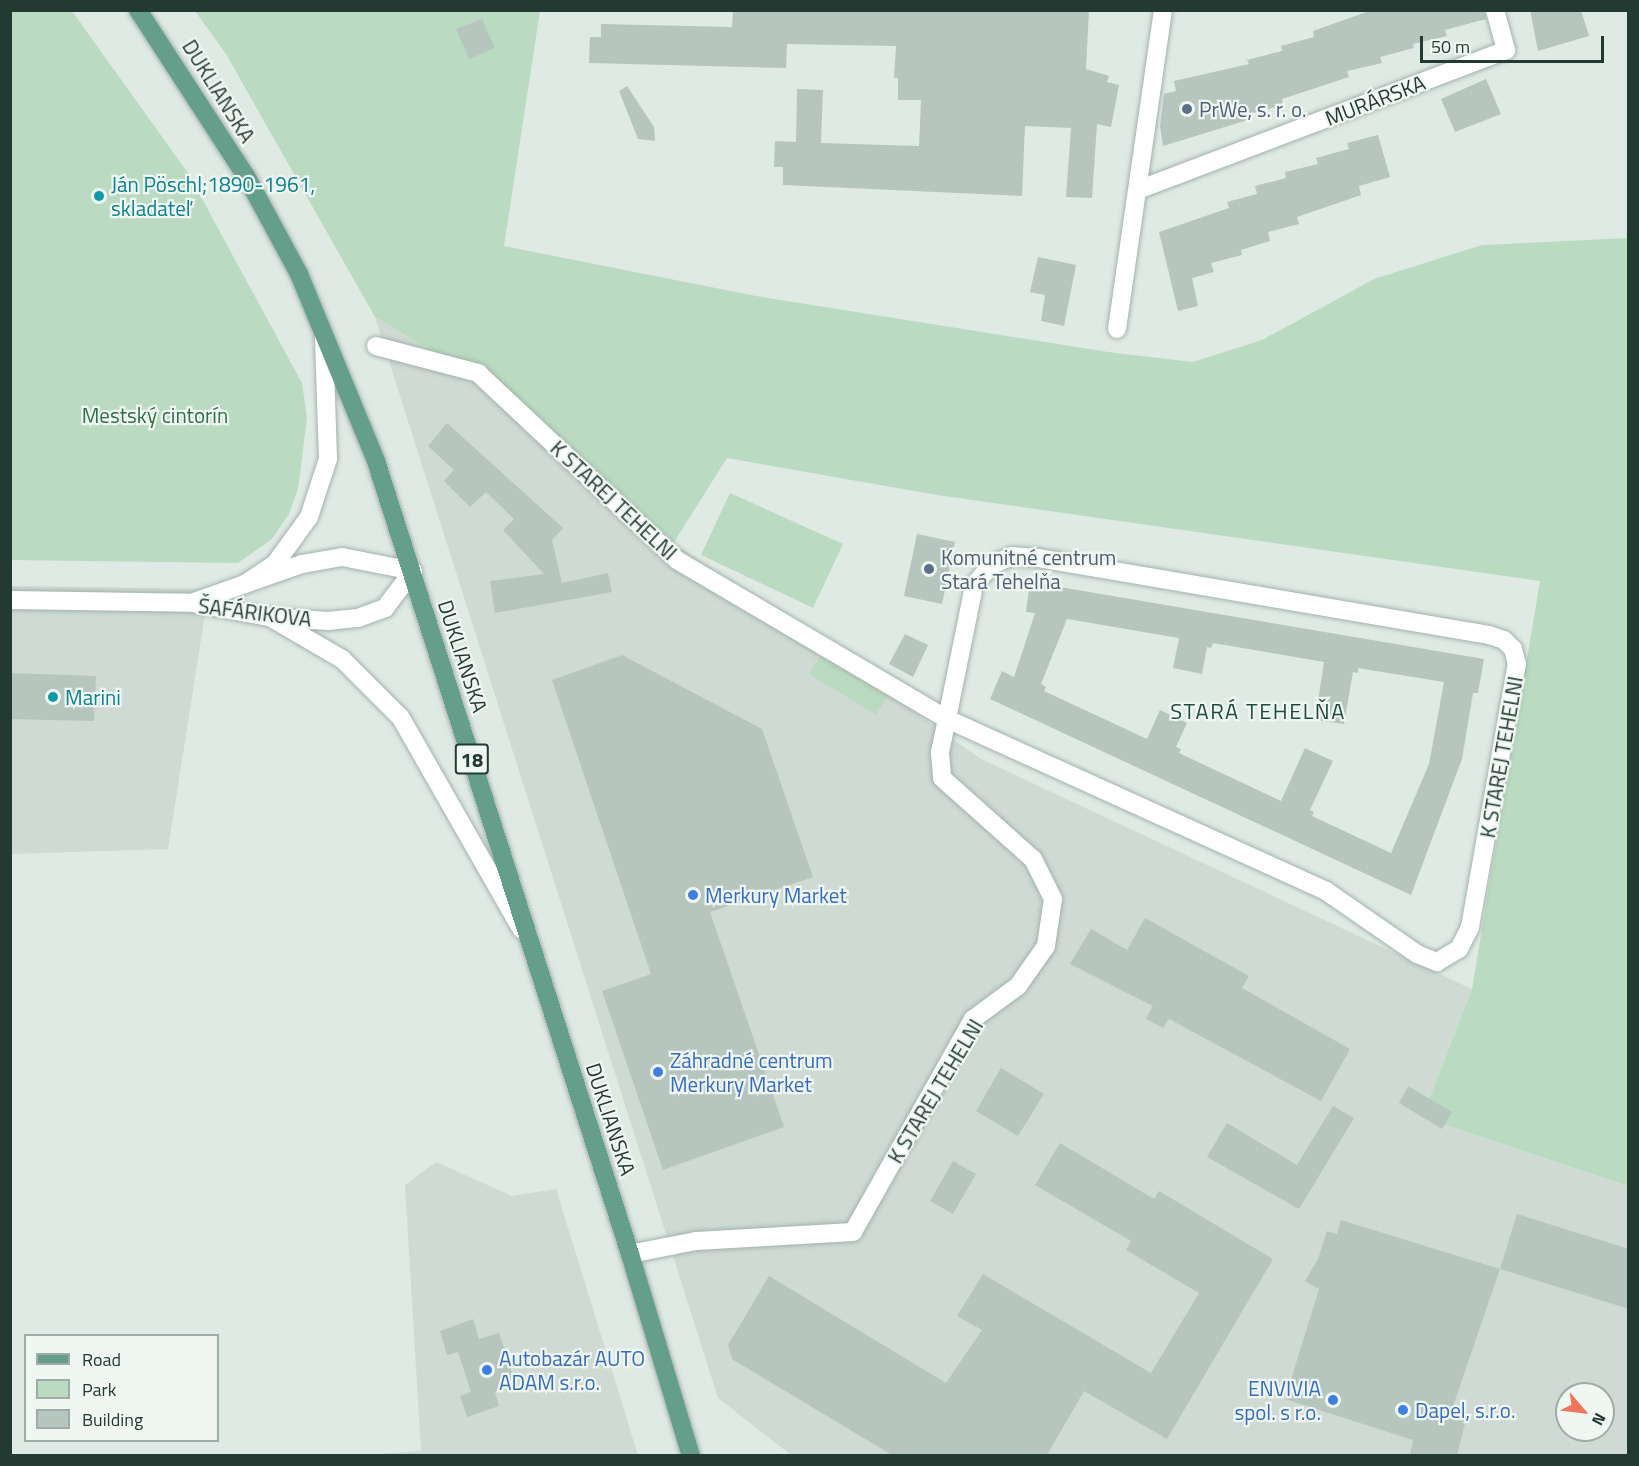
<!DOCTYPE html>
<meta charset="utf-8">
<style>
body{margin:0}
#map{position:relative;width:1639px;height:1466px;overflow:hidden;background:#e0eae5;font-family:"Titillium Web",sans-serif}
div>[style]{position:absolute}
.built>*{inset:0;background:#cfdad4}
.green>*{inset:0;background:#badbc1}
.building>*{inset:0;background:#b6c5be}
.roads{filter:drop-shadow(0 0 2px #a3b2ac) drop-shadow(0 0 2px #a3b2ac)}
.minor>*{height:18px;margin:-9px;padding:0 9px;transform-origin:9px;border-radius:9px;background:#fff}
.major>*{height:18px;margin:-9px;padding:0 9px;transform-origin:9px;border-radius:9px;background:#669e8c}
.dots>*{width:16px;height:16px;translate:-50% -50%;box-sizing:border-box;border:3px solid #f0f7f3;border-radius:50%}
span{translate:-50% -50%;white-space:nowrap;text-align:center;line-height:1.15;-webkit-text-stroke:4.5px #f0f7f3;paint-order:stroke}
.shield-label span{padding:2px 4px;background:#f0f7f3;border:2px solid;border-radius:4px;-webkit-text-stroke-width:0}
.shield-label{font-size:20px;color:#223a32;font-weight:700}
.street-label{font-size:21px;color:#223a32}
.service-label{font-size:21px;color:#4e5e75}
.left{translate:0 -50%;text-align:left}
.culture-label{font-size:21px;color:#0d838f}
.park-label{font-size:21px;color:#2e6f43}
.shop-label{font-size:21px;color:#366cbe}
.right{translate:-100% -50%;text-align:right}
.neighbourhood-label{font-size:22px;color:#1e4b3e;letter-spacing:1.5px}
.frame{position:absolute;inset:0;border:12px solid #223a32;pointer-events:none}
.legend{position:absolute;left:24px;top:1334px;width:195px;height:108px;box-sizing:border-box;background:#f0f7f3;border:2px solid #9eaba6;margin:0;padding:8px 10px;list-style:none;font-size:18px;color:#223a32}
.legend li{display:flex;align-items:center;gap:12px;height:30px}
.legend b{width:30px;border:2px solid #9eaba6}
.north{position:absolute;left:1555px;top:1382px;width:60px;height:60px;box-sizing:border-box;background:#f0f7f3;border:2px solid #9eaba6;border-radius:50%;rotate:118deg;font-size:16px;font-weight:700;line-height:24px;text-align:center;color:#223a32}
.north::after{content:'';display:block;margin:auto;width:21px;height:27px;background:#ec775d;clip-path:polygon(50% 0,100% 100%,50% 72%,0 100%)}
.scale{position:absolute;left:1420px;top:36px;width:184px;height:27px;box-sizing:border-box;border:3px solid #223a32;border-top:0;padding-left:8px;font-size:18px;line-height:21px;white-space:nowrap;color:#223a32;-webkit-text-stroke:4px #f0f7f3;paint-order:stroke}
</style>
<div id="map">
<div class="built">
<div style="clip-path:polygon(evenodd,375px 317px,527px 406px,639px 518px,981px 759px,1472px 989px,1422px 1117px,1628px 1186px,1628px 1455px,791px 1455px,718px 1398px,375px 317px,1567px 1394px,1603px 1394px,1603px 1430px,1567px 1430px,1567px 1394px)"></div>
<div style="clip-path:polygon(10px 586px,209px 589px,168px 849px,11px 854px)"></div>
<div style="clip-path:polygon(436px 1162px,512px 1196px,556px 1189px,638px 1455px,352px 1456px,421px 1451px,405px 1185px)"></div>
</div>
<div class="green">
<div style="clip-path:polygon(11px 10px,72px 11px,188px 173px,302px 383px,307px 418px,298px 489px,289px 514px,272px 539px,238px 563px,11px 560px)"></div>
<div style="clip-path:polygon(195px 11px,540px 11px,504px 246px,756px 296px,1108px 352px,1193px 362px,1262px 340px,1374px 279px,1482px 245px,1628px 238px,1628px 1186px,1422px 1117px,1472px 989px,1540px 581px,937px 495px,727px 458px,674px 542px,639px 518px,526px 406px,375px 317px,226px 54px)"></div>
<div style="clip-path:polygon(730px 493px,843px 544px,813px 608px,701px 555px)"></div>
<div style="clip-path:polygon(823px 651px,890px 692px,876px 715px,809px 674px)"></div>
</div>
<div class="building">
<div style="clip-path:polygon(733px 10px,1089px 10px,1086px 69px,1109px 76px,1107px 82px,1119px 85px,1111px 127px,1097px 124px,1092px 198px,1066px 197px,1071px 128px,1025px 126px,1022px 196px,783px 185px,783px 167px,774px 167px,775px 141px,796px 142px,797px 89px,823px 90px,821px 143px,919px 146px,921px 100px,898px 100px,898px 78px,894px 78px,896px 46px,787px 44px,786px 68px,589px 63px,590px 37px,601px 37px,601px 24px,732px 27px)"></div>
<div style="clip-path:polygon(1372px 10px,1484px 10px,1486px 19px,1445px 30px,1447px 36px,1413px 44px,1414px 48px,1380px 57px,1382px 63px,1347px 71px,1349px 77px,1282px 99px,1283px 105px,1250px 114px,1251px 119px,1163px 146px,1160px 126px,1164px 94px,1176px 91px,1174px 81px,1249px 64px,1247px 60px,1282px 51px,1281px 46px,1314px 37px,1313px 31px)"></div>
<div style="clip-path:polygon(1530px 10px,1581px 10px,1589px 36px,1538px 51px)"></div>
<div style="clip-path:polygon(482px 19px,495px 48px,469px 59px,456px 29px)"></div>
<div style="clip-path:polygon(1486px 79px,1501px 114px,1455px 132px,1441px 99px)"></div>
<div style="clip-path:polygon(627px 86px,654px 127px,655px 141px,638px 139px,619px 91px)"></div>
<div style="clip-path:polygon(1378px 135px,1390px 177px,1359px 186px,1361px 195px,1297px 217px,1299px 224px,1268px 232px,1270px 241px,1241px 250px,1242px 255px,1211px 263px,1214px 272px,1192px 278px,1198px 306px,1178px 311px,1159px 232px,1229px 208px,1227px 202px,1257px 194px,1255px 186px,1286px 178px,1285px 172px,1318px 164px,1316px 158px,1349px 149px,1347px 143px)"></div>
<div style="clip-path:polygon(1038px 257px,1076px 265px,1064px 326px,1041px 321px,1045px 295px,1030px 292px)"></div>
<div style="clip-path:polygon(447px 423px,563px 528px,552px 540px,562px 583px,608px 573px,612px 592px,495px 613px,490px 581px,544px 574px,503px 530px,514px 519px,486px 492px,470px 507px,444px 481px,454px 470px,428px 446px)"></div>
<div style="clip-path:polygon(917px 534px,955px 542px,942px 604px,904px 596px)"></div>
<div style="clip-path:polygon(evenodd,1030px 582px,1484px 659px,1478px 693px,1473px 693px,1462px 759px,1411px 895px,990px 699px,1002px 671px,1014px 677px,1035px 613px,1026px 612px,1030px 582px,1067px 619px,1179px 638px,1173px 668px,1202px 674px,1207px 647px,1211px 648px,1213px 643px,1324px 662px,1315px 720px,1344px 724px,1353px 672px,1358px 673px,1358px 668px,1444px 682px,1429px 764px,1391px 853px,1312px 816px,1314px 812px,1310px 810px,1333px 761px,1305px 748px,1281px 801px,1179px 753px,1181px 749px,1176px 747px,1187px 723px,1160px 710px,1147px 739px,1044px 691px,1046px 687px,1041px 684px,1067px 619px)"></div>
<div style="clip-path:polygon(905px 634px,928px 645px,913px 677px,889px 664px)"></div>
<div style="clip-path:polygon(622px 655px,762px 729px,813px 877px,710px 912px,784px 1127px,663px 1170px,602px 991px,651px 974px,552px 680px)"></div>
<div style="clip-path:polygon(10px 673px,96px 676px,94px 721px,10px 719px)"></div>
<div style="clip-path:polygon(1145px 918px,1249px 976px,1242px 988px,1350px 1049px,1321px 1101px,1169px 1019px,1163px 1028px,1146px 1019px,1153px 1006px,1070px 964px,1091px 929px,1127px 950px)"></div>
<div style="clip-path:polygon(1001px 1068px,1044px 1094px,1018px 1136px,976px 1111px)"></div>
<div style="clip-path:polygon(1408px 1086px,1452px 1112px,1442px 1129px,1399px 1103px)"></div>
<div style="clip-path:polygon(1333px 1106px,1354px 1118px,1299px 1209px,1207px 1157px,1227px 1123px,1297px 1165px)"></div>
<div style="clip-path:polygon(1060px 1143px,1154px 1199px,1159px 1191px,1273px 1259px,1167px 1439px,1084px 1391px,1047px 1455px,892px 1455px,732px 1359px,728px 1345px,769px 1276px,946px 1383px,982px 1330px,957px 1316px,983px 1274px,1151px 1373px,1199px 1293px,1126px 1250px,1131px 1241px,1035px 1185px)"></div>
<div style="clip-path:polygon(953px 1161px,976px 1174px,953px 1214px,930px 1201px)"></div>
<div style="clip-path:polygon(1517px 1214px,1629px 1249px,1629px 1309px,1500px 1269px)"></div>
<div style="clip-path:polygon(1341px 1220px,1500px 1269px,1450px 1415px,1466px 1420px,1457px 1455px,1410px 1455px,1413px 1440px,1285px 1399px,1319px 1289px,1305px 1281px,1318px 1259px,1327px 1231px,1337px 1234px)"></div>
<div style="clip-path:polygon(473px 1319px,479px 1339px,499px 1333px,516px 1385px,495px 1392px,499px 1406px,467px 1417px,460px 1396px,471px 1392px,458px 1352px,447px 1355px,440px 1331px)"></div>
</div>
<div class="roads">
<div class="minor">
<div style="left:1138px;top:190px;width:394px;rotate:-20.8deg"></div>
<div style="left:1506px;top:50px;width:41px;rotate:-105.4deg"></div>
<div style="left:1117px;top:329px;width:322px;rotate:-81.8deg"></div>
<div style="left:376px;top:346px;width:106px;rotate:14.8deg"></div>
<div style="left:478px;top:373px;width:273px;rotate:43.2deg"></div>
<div style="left:677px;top:560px;width:313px;rotate:30.5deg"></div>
<div style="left:947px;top:719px;width:416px;rotate:24.4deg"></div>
<div style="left:1326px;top:891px;width:111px;rotate:34.7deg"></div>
<div style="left:1417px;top:954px;width:22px;rotate:22deg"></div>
<div style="left:1437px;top:962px;width:26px;rotate:-31deg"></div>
<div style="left:1459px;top:949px;width:25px;rotate:-63deg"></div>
<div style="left:1470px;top:927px;width:267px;rotate:-79.9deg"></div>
<div style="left:1517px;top:664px;width:16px;rotate:-105deg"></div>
<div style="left:1513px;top:649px;width:13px;rotate:-135deg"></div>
<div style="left:1504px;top:640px;width:16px;rotate:-162deg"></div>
<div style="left:1489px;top:635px;width:458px;rotate:-170.3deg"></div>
<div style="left:1038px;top:558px;width:26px;rotate:-176deg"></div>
<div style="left:1012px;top:556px;width:24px;rotate:156deg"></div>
<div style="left:990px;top:566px;width:26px;rotate:129deg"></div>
<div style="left:974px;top:586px;width:136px;rotate:101.5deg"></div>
<div style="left:947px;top:719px;width:35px;rotate:102deg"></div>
<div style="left:940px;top:753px;width:25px;rotate:85deg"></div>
<div style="left:942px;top:778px;width:122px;rotate:41.7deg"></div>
<div style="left:1033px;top:859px;width:45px;rotate:63.4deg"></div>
<div style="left:1053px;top:899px;width:48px;rotate:98.5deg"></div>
<div style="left:1046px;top:946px;width:49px;rotate:125deg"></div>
<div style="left:1018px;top:986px;width:56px;rotate:143.7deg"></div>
<div style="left:973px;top:1019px;width:244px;rotate:119.4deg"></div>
<div style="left:853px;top:1232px;width:157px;rotate:176.7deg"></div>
<div style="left:696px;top:1241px;width:67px;rotate:168.9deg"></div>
<div style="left:10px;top:600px;width:182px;rotate:0.9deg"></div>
<div style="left:192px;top:603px;width:78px;rotate:10.3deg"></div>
<div style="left:269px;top:617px;width:59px;rotate:3.9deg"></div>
<div style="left:328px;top:621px;width:30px;rotate:-6deg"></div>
<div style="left:358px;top:618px;width:29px;rotate:-20deg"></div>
<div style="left:385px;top:608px;width:46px;rotate:-52.9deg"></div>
<div style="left:413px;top:571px;width:72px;rotate:-168.8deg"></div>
<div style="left:342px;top:557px;width:41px;rotate:170.1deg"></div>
<div style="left:302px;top:564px;width:60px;rotate:160.7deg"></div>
<div style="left:194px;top:602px;width:54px;rotate:-19.4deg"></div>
<div style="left:245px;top:584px;width:36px;rotate:-34deg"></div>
<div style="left:275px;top:564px;width:58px;rotate:-54.1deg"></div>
<div style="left:309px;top:517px;width:61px;rotate:-71.9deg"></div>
<div style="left:328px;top:459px;width:123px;rotate:-91.9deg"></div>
<div style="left:273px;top:619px;width:80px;rotate:30.1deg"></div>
<div style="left:342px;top:659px;width:83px;rotate:45deg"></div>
<div style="left:401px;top:718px;width:244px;rotate:60.3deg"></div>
</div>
<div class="major">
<div style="left:138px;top:10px;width:198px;rotate:57deg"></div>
<div style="left:246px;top:176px;width:111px;rotate:61.6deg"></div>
<div style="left:299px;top:274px;width:202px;rotate:67.6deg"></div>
<div style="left:376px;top:461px;width:833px;rotate:72.24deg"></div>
<div style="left:630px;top:1254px;width:211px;rotate:73.2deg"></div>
</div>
</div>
<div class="dots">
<div style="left:1187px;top:109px;background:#5c6f8a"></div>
<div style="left:99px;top:196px;background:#0f9aa8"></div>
<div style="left:929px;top:569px;background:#5c6f8a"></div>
<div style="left:53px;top:697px;background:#0f9aa8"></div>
<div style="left:693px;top:895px;background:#3f7fe0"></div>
<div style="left:658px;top:1072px;background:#3f7fe0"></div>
<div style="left:487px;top:1370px;background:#3f7fe0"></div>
<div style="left:1333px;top:1400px;background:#3f7fe0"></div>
<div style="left:1403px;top:1410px;background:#3f7fe0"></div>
</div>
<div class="shield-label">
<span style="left:472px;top:759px">18</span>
</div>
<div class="street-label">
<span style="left:219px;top:91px;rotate:58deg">DUKLIANSKA</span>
<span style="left:1375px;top:100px;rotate:-21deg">MURÁRSKA</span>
<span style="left:614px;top:500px;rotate:43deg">K STAREJ TEHELNI</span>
<span style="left:255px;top:612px;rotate:7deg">ŠAFÁRIKOVA</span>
<span style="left:463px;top:656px;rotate:72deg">DUKLIANSKA</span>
<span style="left:1501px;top:757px;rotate:-80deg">K STAREJ TEHELNI</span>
<span style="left:935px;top:1091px;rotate:-59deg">K STAREJ TEHELNI</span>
<span style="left:611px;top:1119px;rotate:72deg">DUKLIANSKA</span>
</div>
<div class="service-label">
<span class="left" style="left:1199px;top:109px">PrWe, s. r. o.</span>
<span class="left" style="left:941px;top:569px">Komunitné centrum<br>Stará Tehelňa</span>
</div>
<div class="culture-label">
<span class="left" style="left:111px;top:196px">Ján Pöschl;1890-1961,<br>skladateľ</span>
<span class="left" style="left:65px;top:697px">Marini</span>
</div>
<div class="park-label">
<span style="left:155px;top:415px">Mestský cintorín</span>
</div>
<div class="shop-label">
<span class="left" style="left:705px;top:895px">Merkury Market</span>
<span class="left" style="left:670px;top:1072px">Záhradné centrum<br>Merkury Market</span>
<span class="left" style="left:499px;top:1370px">Autobazár AUTO<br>ADAM s.r.o.</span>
<span class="right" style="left:1321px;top:1400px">ENVIVIA<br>spol. s r.o.</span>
<span class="left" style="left:1415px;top:1410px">Dapel, s.r.o.</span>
</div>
<div class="neighbourhood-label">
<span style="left:1258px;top:712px">STARÁ TEHELŇA</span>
</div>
<div class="frame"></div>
<ul class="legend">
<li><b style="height:8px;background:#669e8c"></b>Road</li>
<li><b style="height:16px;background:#badbc1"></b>Park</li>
<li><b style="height:16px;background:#b6c5be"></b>Building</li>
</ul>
<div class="north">N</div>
<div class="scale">50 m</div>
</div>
